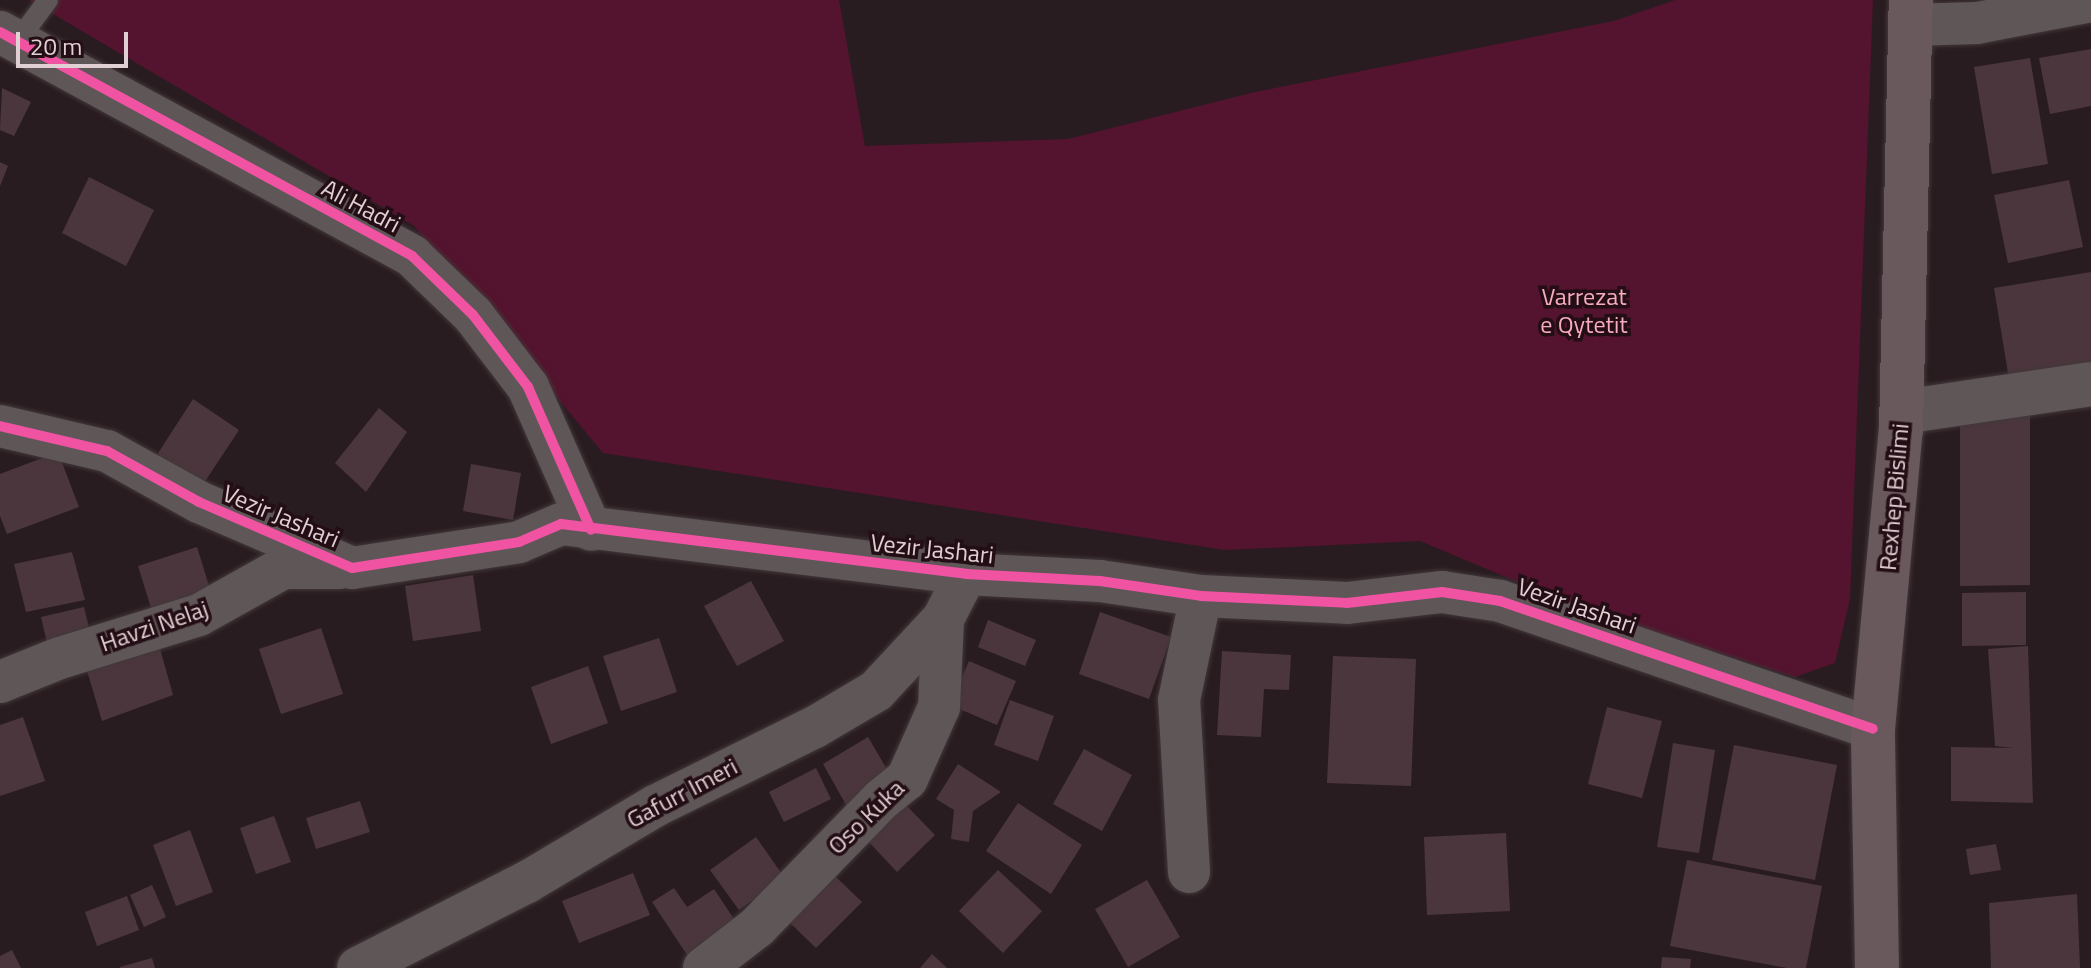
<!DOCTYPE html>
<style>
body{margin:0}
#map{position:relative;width:2091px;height:968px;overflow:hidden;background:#291c20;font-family:"Titillium Web",sans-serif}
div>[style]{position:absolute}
.green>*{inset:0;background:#54132e}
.building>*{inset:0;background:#4c363e}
.roads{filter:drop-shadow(0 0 2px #42383a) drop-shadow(0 0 2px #42383a)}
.service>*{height:20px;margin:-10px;padding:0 10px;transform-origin:10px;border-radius:10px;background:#5f5658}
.minor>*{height:42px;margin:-21px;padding:0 21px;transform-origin:21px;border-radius:21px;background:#5f5658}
.tertiary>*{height:44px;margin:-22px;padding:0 22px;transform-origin:22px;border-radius:22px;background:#5f5658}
.primary>*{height:44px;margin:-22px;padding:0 22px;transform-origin:22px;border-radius:22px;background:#69585c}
.cycleway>*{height:10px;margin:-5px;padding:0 5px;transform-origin:5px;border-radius:5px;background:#f153a3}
span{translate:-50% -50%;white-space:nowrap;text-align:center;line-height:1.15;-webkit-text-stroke:7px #240e15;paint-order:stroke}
.street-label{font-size:24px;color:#e0cfd3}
.park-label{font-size:24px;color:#f8abc1}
.scale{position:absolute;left:16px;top:32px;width:112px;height:36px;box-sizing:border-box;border:4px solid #e0cfd3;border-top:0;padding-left:10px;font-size:24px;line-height:28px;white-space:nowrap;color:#e0cfd3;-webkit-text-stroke:6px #240e15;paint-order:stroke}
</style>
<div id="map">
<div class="green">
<div style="clip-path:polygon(29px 0,839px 0,865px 146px,1068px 139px,1255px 92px,1614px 21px,1675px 0,1873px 0,1850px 599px,1835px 663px,1795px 677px,1580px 608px,1420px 541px,1225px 550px,603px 453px,414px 226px)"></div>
</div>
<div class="building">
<div style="clip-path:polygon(2091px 49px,2091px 106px,2050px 114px,2039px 58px)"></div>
<div style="clip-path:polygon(2030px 58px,2048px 164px,1992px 174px,1974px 67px)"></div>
<div style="clip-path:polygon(2px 88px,31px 102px,14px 136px,0 130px)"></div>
<div style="clip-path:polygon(0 162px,8px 166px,0 186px)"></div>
<div style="clip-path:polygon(89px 177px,154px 210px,126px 266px,62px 233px)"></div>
<div style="clip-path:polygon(2069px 180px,2083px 247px,2008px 263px,1994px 195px)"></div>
<div style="clip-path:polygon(2091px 272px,2091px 365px,2009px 379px,1994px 288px)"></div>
<div style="clip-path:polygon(193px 399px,239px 430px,198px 492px,153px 461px)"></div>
<div style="clip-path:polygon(379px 408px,407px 432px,366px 492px,335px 463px)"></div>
<div style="clip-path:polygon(1960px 410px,2030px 410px,2030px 585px,1960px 586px)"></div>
<div style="clip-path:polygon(58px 452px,79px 507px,7px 534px,0 516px,0 474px)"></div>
<div style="clip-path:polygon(471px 464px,521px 473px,513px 520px,463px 511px)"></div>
<div style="clip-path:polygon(197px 547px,211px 592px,152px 611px,138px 566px)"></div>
<div style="clip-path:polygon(72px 552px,85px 600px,26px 612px,14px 564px)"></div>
<div style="clip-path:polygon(473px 575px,481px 631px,413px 641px,405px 586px)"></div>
<div style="clip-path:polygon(751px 581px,784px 641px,737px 666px,704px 606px)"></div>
<div style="clip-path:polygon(2026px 592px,2026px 645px,1962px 646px,1962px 593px)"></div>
<div style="clip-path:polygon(84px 607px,91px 636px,48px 647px,41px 617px)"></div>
<div style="clip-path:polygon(1100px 612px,1171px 637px,1149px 699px,1079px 674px)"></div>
<div style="clip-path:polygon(988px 620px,1036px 640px,1025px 666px,978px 647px)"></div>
<div style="clip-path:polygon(321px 628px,343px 694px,281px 714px,259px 649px)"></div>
<div style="clip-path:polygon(157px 638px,173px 695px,102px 721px,85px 664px)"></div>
<div style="clip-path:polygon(659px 638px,677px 692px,621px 711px,603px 656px)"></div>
<div style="clip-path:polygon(2028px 646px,2033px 803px,1951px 801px,1951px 747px,2014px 748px,1995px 746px,1988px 649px)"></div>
<div style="clip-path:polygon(1222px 651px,1291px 655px,1289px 690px,1264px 689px,1261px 737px,1217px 735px)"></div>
<div style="clip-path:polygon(1333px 656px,1416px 659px,1411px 786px,1327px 783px)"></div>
<div style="clip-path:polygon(969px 661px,1016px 681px,997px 725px,950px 705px)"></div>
<div style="clip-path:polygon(588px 666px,608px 723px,551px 744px,531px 687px)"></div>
<div style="clip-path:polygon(1010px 700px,1054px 716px,1038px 761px,994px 745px)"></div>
<div style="clip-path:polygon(1607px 707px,1662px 721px,1642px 798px,1588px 784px)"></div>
<div style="clip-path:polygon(23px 717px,45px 781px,0 796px,0 725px)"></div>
<div style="clip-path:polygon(868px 737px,895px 783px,849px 810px,823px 764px)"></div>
<div style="clip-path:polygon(1673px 743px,1715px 750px,1699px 853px,1657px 847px)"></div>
<div style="clip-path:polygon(1734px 745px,1837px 765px,1815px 880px,1712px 860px)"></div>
<div style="clip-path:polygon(1084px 749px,1132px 775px,1102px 831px,1053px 804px)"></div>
<div style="clip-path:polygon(958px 764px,1001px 792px,973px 811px,969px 842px,951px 839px,954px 810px,936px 799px)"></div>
<div style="clip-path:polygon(816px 768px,831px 799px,784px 822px,769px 792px)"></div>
<div style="clip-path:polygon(360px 801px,370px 832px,316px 849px,306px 818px)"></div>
<div style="clip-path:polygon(902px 801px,935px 835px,897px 872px,865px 838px)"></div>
<div style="clip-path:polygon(1018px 803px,1082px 845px,1051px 894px,986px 851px)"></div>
<div style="clip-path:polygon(274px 816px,291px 862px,256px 874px,240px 828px)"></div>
<div style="clip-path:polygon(190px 830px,213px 892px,176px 906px,153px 845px)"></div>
<div style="clip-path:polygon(1506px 833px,1510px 911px,1427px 915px,1424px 837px)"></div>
<div style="clip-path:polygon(756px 837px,784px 877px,739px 910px,710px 870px)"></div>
<div style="clip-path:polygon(1996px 844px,2001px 870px,1970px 875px,1966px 849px)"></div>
<div style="clip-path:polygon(1687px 860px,1822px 886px,1806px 968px,1787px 968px,1670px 946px)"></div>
<div style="clip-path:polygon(998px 870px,1042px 911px,1003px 953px,959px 911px)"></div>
<div style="clip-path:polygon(633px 873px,650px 915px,579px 943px,562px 901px)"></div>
<div style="clip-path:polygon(835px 876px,862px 902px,816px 948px,789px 922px)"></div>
<div style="clip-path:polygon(1147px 880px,1180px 937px,1128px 967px,1095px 909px)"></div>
<div style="clip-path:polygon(152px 885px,166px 917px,144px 927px,130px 895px)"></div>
<div style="clip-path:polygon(674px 888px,687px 907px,714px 889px,744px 934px,695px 967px,652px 902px)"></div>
<div style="clip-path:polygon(2077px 894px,2080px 968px,1991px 968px,1989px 903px)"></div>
<div style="clip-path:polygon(127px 896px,139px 930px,97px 946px,85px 912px)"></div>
<div style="clip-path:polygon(12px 950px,21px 968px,0 968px,0 956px)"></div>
<div style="clip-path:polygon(932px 954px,947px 968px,920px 968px)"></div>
<div style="clip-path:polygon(1662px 957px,1691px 959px,1690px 968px,1661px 968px)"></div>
<div style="clip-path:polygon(152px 958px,155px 968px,120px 968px,120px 967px)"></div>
</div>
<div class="roads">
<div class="service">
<div style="left:17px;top:42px;width:52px;rotate:-53.6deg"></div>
</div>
<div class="minor">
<div style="left:1910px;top:25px;width:67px;rotate:-1.7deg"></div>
<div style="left:1977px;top:23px;width:116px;rotate:-10.9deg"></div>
<div style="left:0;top:32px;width:469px;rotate:28.5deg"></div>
<div style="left:412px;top:256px;width:85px;rotate:44deg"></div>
<div style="left:473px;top:315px;width:91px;rotate:52.6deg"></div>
<div style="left:528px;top:387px;width:156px;rotate:66.2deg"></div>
<div style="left:0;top:426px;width:110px;rotate:13.2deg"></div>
<div style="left:107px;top:451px;width:105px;rotate:29deg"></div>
<div style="left:199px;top:502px;width:167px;rotate:23.3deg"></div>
<div style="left:352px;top:568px;width:169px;rotate:-8.8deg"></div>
<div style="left:519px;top:542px;width:46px;rotate:-23.2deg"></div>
<div style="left:561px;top:524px;width:408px;rotate:7deg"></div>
<div style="left:966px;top:574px;width:134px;rotate:3deg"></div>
<div style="left:1100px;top:581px;width:102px;rotate:8.4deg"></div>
<div style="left:1201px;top:596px;width:146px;rotate:2.7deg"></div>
<div style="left:1347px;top:603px;width:96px;rotate:-6.6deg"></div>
<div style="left:1442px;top:592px;width:59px;rotate:8.8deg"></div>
<div style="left:1500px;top:601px;width:394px;rotate:18.9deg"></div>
<div style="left:0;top:682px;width:65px;rotate:-21.8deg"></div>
<div style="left:60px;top:658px;width:145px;rotate:-17.2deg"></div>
<div style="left:199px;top:615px;width:96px;rotate:-29.2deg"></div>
<div style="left:283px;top:568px;width:56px"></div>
<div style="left:1189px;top:872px;width:172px;rotate:-93.3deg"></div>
<div style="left:1179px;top:700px;width:106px;rotate:-78.1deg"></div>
<div style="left:358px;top:968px;width:190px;rotate:-27deg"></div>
<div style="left:527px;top:882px;width:149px;rotate:-30.7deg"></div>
<div style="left:655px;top:806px;width:178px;rotate:-26.3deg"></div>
<div style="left:815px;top:727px;width:71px;rotate:-30.5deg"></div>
<div style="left:876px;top:691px;width:98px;rotate:-47.1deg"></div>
<div style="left:943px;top:619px;width:51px;rotate:-62.9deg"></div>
<div style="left:704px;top:968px;width:67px;rotate:-37.7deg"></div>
<div style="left:757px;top:927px;width:179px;rotate:-45.7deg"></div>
<div style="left:882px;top:799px;width:32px;rotate:-39deg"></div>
<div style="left:907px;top:779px;width:79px;rotate:-66deg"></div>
<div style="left:939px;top:707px;width:88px;rotate:-87.4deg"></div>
</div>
<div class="tertiary">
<div style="left:1902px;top:412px;width:191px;rotate:-8.4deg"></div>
</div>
<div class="primary">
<div style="left:1877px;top:968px;width:239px;rotate:-91deg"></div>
<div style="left:1873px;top:729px;width:300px;rotate:-84.7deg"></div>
<div style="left:1901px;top:430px;width:430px;rotate:-88.7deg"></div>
</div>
</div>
<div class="cycleway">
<div style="left:0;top:32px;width:469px;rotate:28.5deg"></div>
<div style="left:412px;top:256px;width:85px;rotate:44deg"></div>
<div style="left:473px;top:315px;width:91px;rotate:52.6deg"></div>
<div style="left:528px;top:387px;width:156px;rotate:66.2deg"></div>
<div style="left:0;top:426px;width:110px;rotate:13.2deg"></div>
<div style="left:107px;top:451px;width:105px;rotate:29deg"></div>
<div style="left:199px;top:502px;width:167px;rotate:23.3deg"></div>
<div style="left:352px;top:568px;width:169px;rotate:-8.8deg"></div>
<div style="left:519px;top:542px;width:46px;rotate:-23.2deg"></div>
<div style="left:561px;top:524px;width:408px;rotate:7deg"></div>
<div style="left:966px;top:574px;width:134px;rotate:3deg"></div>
<div style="left:1100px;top:581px;width:102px;rotate:8.4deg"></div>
<div style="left:1201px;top:596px;width:146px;rotate:2.7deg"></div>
<div style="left:1347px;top:603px;width:96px;rotate:-6.6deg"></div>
<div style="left:1442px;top:592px;width:59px;rotate:8.8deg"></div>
<div style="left:1500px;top:601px;width:394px;rotate:18.9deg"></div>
</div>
<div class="street-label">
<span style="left:361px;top:206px;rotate:28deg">Ali Hadri</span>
<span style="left:1894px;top:497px;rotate:-85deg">Rexhep Bislimi</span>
<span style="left:281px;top:516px;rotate:23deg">Vezir Jashari</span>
<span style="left:932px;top:549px;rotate:6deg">Vezir Jashari</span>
<span style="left:1577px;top:606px;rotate:19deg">Vezir Jashari</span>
<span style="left:154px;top:626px;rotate:-19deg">Havzi Nelaj</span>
<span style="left:682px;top:793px;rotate:-28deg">Gafurr Imeri</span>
<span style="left:866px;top:817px;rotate:-44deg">Oso Kuka</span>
</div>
<div class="park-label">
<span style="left:1584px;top:311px">Varrezat<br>e Qytetit</span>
</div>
<div class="scale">20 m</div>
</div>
